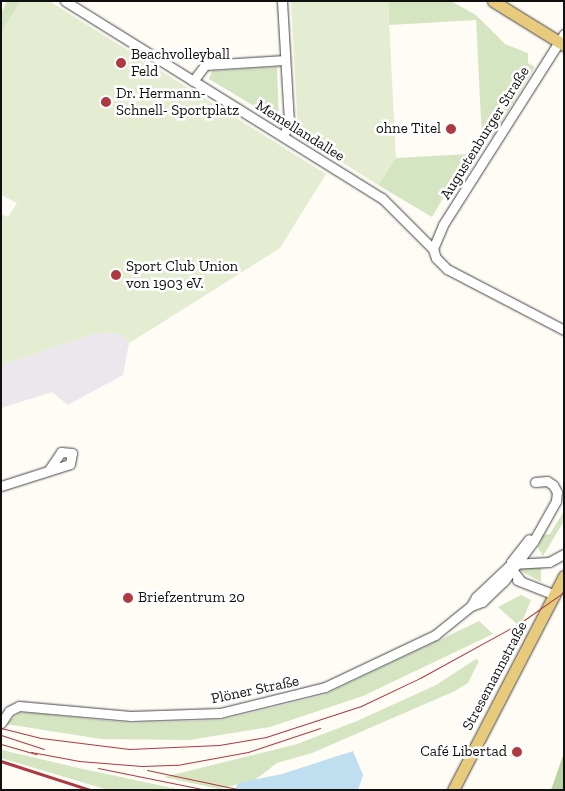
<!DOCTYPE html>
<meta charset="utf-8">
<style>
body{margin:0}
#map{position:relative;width:565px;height:791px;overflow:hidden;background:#fefcf5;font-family:"Zilla Slab",serif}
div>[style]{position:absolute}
.industrial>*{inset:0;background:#ece6ed}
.green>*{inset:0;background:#d5e5c1}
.forest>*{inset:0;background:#bad3a3}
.pitch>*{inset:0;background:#e4edd2}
.water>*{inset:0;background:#bfdeef}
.roads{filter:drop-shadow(0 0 1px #434343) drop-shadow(0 0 1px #434343)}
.minor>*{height:9px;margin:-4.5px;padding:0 4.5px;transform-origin:4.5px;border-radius:4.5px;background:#fff}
.major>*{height:11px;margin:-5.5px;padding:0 5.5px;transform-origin:5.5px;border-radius:5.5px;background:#e7ca7b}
.tram>*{height:1px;margin:-0.5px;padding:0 0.5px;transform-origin:0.5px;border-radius:0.5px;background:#af3941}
.rail>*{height:2.5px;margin:-1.25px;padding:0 1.25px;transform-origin:1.25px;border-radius:1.25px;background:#af3941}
.dots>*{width:14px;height:14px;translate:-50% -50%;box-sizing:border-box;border:2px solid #fff;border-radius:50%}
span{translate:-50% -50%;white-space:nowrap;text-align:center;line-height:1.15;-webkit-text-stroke:5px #fff;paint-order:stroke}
.poi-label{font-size:15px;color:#101010}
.left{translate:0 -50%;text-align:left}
.right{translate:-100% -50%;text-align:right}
.street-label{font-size:15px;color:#101010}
.frame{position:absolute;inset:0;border:2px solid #101010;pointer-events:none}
</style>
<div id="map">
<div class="industrial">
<div style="clip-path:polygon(96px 333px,121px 334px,129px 343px,123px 375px,68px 405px,52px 392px,1px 408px,1px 365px)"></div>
</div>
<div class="green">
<div style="clip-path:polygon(7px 1px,21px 1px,1px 33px,1px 13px)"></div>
<div style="clip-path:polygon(388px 1px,451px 1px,476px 15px,505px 44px,528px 53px,528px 63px,535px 67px,492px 137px,482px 138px,476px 20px,389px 25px)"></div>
<div style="clip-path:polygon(277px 67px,279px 121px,209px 79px,212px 71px)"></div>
<div style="clip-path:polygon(469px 154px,432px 217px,378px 185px,396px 158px)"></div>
<div style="clip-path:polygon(564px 511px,564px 521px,543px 556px,538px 548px,543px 535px,550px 534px)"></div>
<div style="clip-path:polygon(520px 567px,541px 567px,541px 582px,521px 571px)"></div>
<div style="clip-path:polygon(521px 595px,531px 600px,520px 627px,498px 607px)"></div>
<div style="clip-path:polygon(479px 621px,493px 634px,363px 696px,270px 727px,189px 740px,101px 739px,6px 724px,19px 713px,31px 713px,132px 723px,221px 720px,324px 695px)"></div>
<div style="clip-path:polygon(476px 659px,479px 661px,468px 683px,455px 691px,312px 753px,277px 763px,255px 780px,219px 789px,164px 777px,297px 744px,357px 721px,436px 685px)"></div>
<div style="clip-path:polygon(2px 750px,83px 769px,182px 790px,108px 790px,1px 758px)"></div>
</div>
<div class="forest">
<div style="clip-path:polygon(564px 753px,564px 790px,551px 790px,559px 767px)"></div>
</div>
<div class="pitch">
<div style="clip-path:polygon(21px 1px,49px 1px,326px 174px,280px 248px,136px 339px,129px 343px,121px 334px,96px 333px,1px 365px,1px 214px,8px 217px,17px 203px,1px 195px,1px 33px)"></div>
<div style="clip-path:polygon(291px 1px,388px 1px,396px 158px,378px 185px,302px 137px,298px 131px)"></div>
</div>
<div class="water">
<div style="clip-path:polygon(353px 751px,363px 775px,358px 790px,235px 790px,238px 783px,282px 774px)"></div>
</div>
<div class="roads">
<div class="minor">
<div style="left:65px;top:1px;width:373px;rotate:31.9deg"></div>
<div style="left:382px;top:198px;width:72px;rotate:45deg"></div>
<div style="left:282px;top:1px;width:123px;rotate:86.7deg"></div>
<div style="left:289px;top:124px;width:13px;rotate:117deg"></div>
<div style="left:564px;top:34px;width:226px;rotate:122.4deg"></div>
<div style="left:443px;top:225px;width:26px;rotate:113deg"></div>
<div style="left:433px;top:249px;width:9px;rotate:72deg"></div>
<div style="left:436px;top:258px;width:16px;rotate:45deg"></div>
<div style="left:447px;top:269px;width:132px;rotate:27.5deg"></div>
<div style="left:193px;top:81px;width:20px;rotate:-53deg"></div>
<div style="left:205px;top:65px;width:80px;rotate:-3.6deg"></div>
<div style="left:1px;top:486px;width:72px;rotate:-17.7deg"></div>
<div style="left:70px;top:464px;width:11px;rotate:-80deg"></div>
<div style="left:72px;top:453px;width:11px;rotate:-175deg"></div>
<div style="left:61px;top:452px;width:22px;rotate:124deg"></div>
<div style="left:517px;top:580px;width:41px;rotate:21.5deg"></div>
<div style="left:521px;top:581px;width:13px;rotate:-129deg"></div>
<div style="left:513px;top:571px;width:9px;rotate:-103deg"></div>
<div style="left:511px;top:562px;width:29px;rotate:-52deg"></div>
<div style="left:471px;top:606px;width:10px;rotate:-61deg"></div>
<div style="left:476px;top:597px;width:48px;rotate:-43.3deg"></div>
<div style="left:511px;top:564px;width:38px;rotate:-3deg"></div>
<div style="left:549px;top:562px;width:17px;rotate:-28deg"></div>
<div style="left:1px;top:723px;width:14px;rotate:-56deg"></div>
<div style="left:9px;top:711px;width:11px;rotate:-27deg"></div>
<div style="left:19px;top:706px;width:112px;rotate:5.1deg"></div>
<div style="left:131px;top:716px;width:89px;rotate:-1.9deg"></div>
<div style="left:220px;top:713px;width:108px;rotate:-13.9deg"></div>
<div style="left:325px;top:687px;width:122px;rotate:-25.3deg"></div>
<div style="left:435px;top:635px;width:46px;rotate:-38.9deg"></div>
<div style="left:471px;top:606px;width:12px;rotate:-20deg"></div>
<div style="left:482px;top:602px;width:30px;rotate:-44deg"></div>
<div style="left:504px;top:581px;width:49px;rotate:-53.4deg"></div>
<div style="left:533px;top:542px;width:47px;rotate:-60.7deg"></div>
<div style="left:556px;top:501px;width:9px;rotate:-84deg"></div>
<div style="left:557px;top:492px;width:8px;rotate:-120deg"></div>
<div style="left:553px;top:485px;width:7px;rotate:-146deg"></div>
<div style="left:547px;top:481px;width:12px;rotate:175deg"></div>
</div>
<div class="major">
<div style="left:493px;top:1px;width:84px;rotate:31.8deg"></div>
<div style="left:453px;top:790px;width:241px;rotate:-62.6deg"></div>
</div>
</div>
<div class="tram">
<div style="left:1px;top:728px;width:41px;rotate:14deg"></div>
<div style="left:41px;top:738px;width:89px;rotate:7.1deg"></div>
<div style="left:129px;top:749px;width:90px;rotate:-2.5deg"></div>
<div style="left:219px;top:745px;width:48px;rotate:-9.7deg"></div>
<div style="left:266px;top:737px;width:100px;rotate:-18.1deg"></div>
<div style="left:361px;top:706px;width:65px;rotate:-25.4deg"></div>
<div style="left:420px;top:678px;width:114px;rotate:-28.8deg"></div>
<div style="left:520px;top:623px;width:54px;rotate:-35.2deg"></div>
<div style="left:1px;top:735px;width:45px;rotate:18deg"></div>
<div style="left:1px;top:744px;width:37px;rotate:16deg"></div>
<div style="left:31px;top:752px;width:49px;rotate:10.6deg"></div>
<div style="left:79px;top:761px;width:63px;rotate:4.5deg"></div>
<div style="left:142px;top:766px;width:35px;rotate:-2deg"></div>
<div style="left:177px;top:765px;width:72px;rotate:-10.4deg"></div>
<div style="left:248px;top:752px;width:76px;rotate:-18.4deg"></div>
<div style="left:98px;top:768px;width:111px;rotate:11.4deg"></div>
<div style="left:147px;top:770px;width:97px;rotate:11.9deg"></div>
</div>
<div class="rail">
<div style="left:1px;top:761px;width:94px;rotate:18deg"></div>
</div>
<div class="dots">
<div style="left:121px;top:63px;background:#af3941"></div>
<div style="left:106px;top:102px;background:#af3941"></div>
<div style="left:451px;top:129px;background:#af3941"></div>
<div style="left:116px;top:275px;background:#af3941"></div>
<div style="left:128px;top:598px;background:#af3941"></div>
<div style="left:517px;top:752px;background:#af3941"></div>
</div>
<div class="poi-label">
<span class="left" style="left:131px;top:63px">Beachvolleyball<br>Feld</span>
<span class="left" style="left:116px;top:102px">Dr. Hermann-<br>Schnell- Sportplatz</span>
<span class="right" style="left:441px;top:129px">ohne Titel</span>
<span class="left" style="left:126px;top:275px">Sport Club Union<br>von 1903 eV.</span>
<span class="left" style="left:138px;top:598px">Briefzentrum 20</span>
<span class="right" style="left:507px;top:752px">Café Libertad</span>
</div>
<div class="street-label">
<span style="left:300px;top:131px;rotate:32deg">Memellandallee</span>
<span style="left:485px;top:133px;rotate:-58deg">Augustenburger Straße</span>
<span style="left:495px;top:676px;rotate:-62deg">Stresemannstraße</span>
<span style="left:255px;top:690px;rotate:-12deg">Plöner Straße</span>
</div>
<div class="frame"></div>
</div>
